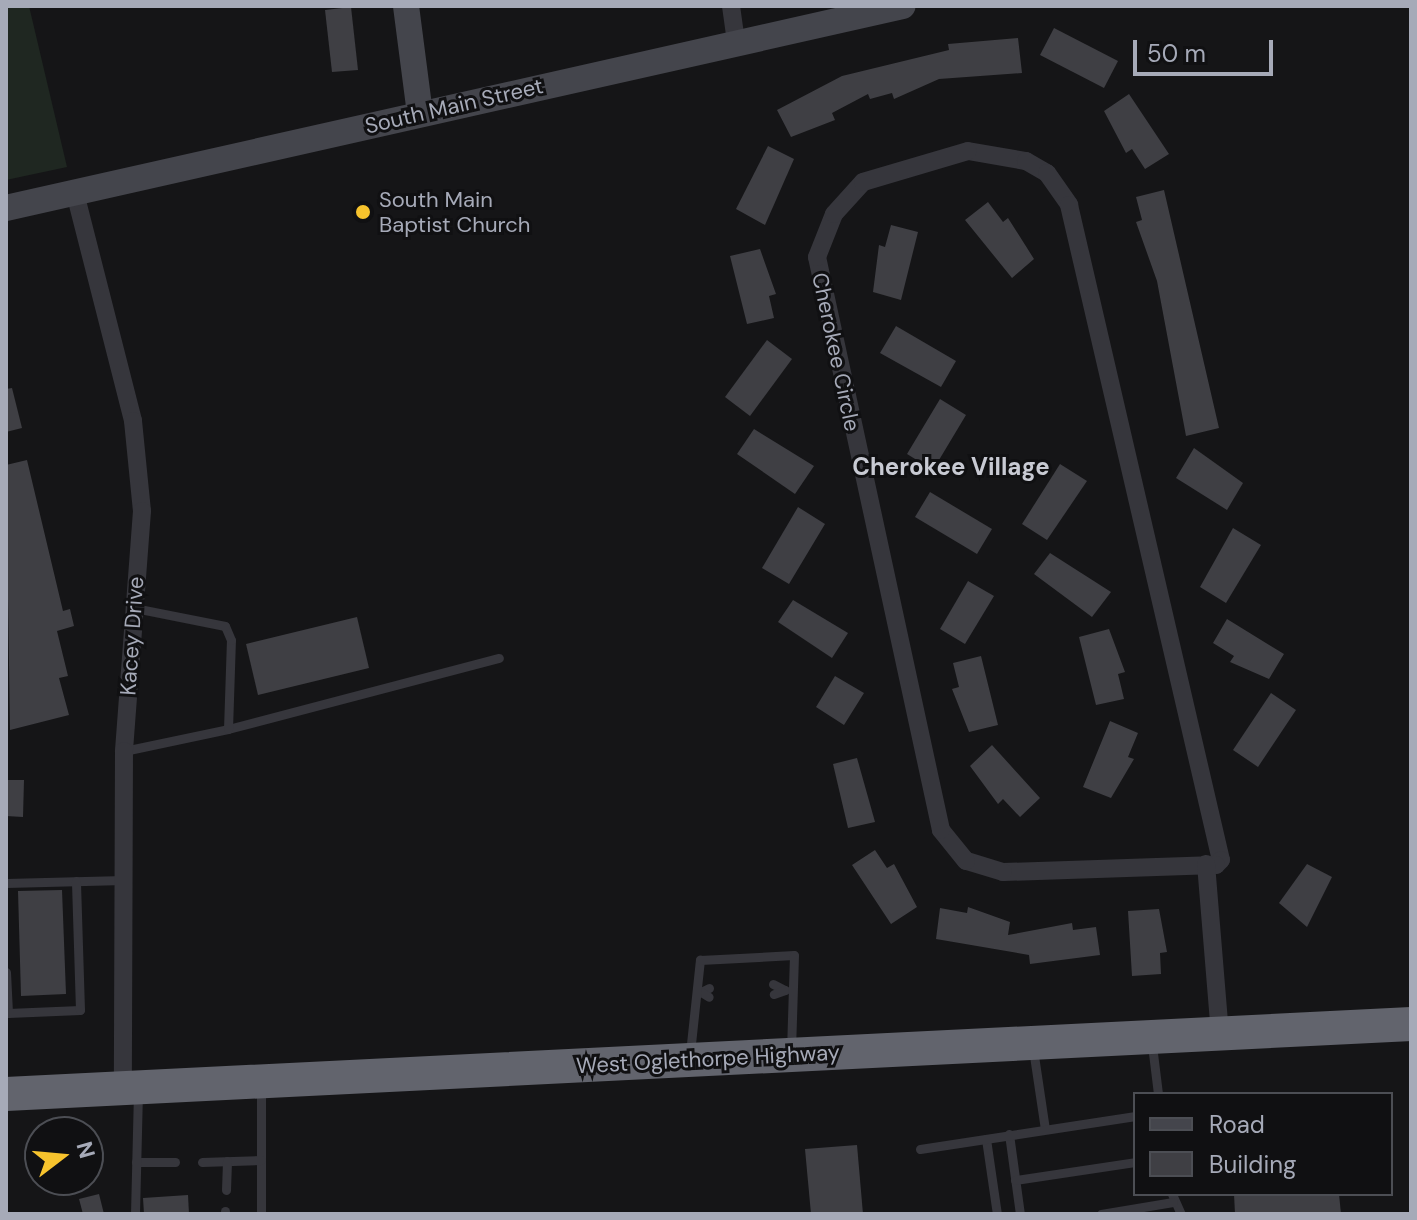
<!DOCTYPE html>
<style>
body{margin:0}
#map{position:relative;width:1417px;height:1220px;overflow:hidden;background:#151517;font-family:"DM Sans",sans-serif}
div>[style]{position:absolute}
.green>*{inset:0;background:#1f2721}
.building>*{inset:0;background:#3f3f44}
.lane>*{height:9px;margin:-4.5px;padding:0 4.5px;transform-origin:4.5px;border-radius:4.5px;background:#36363c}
.street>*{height:18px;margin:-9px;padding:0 9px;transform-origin:9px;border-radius:9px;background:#36363c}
.secondary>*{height:26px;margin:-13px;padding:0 13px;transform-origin:13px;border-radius:13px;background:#44454c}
.highway>*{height:34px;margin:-17px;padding:0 17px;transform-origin:17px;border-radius:17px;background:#62646d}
.dots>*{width:22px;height:22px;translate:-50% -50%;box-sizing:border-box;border:4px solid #101012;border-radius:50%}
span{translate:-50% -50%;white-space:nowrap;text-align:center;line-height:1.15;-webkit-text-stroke:6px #101012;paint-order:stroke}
.street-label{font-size:22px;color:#a6aab8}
.poi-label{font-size:22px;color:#a6aab8}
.left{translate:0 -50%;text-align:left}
.neighbourhood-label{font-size:24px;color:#c8cad3;font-weight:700}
.frame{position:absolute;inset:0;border:8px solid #a6aab8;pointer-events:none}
.legend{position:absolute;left:1133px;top:1092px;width:260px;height:104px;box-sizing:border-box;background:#101012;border:2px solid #4c4e54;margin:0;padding:10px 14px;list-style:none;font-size:24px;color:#a6aab8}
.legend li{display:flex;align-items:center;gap:16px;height:40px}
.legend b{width:40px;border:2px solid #4c4e54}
.north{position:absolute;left:24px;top:1116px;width:80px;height:80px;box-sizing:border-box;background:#101012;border:2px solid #4c4e54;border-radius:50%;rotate:74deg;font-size:22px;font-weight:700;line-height:32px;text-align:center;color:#a6aab8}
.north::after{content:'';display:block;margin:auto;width:28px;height:36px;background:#f7c32d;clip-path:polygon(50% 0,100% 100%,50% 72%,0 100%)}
.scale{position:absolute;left:1133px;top:40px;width:140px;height:36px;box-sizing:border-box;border:4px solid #a6aab8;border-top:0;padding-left:10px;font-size:24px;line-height:28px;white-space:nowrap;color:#a6aab8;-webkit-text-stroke:6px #101012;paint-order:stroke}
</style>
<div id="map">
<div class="green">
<div style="clip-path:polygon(6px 6px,29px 6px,67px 167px,6px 180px)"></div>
</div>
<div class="building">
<div style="clip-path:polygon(351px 7px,358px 70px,332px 72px,325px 10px)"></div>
<div style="clip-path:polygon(1054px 28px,1118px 61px,1104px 88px,1040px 55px)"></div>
<div style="clip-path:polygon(1018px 38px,1022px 73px,939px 79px,894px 99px,892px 93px,870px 99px,868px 94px,832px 113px,835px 120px,791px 137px,777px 110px,842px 76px,949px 50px,948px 44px)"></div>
<div style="clip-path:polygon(1129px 94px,1169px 154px,1145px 169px,1132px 149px,1126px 153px,1104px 111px)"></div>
<div style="clip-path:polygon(768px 146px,794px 159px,765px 225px,736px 209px)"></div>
<div style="clip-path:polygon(1164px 190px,1219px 428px,1186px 436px,1157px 281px,1136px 222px,1142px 220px,1136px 197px)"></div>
<div style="clip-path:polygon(988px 202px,1003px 222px,1008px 218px,1034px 259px,1012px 278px,965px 220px)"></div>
<div style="clip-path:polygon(891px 225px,918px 232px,901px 300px,873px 292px,879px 245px,885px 247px)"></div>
<div style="clip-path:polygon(760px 249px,776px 294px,769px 296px,774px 318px,747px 324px,730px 256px)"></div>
<div style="clip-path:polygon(896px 326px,956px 361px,941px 387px,880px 353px)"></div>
<div style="clip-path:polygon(767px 340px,792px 359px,750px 416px,725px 397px)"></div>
<div style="clip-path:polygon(12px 388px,22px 428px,6px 432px,6px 389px)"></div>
<div style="clip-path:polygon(940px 399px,966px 415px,933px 470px,907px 454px)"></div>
<div style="clip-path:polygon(754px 429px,814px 466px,795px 494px,737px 454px)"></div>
<div style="clip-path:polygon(1194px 448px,1243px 483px,1227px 510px,1176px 478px)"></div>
<div style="clip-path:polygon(27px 460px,63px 611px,70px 609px,74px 626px,57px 631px,68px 676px,59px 678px,69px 715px,10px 730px,6px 465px)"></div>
<div style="clip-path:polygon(1060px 464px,1087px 481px,1047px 540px,1022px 524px)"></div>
<div style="clip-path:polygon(930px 492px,992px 529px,977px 554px,915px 517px)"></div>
<div style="clip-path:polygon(798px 507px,825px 524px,789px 584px,762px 568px)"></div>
<div style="clip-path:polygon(1233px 528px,1261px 545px,1226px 603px,1200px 587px)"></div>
<div style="clip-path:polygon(1050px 553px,1111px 592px,1092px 617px,1034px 574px)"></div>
<div style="clip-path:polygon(968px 581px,994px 596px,965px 644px,940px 629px)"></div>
<div style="clip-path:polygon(793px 600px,848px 633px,832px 658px,778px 622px)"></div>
<div style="clip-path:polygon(357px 617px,369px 668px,258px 695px,246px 644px)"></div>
<div style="clip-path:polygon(1227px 619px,1284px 654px,1269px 679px,1230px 662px,1234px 656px,1213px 643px)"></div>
<div style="clip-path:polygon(1109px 629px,1125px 672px,1118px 674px,1124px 699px,1096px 705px,1079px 637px)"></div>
<div style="clip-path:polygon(981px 656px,998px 725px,969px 732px,952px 689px,959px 687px,953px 663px)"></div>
<div style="clip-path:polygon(835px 676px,864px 693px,844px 725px,816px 707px)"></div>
<div style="clip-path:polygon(1271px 693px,1296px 710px,1258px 767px,1233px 750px)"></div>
<div style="clip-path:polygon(1110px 721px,1138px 733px,1128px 757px,1134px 759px,1111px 798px,1083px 787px)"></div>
<div style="clip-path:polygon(992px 745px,1040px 798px,1020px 817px,1003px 799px,998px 804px,970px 766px)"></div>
<div style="clip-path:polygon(857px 758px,875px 822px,848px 828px,833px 764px)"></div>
<div style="clip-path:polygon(6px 780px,24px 780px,23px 817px,6px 816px)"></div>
<div style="clip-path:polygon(875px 850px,887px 868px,894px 864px,917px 907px,891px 924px,852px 865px)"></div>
<div style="clip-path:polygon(1307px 864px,1332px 877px,1307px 927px,1279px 903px)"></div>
<div style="clip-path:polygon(62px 890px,66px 994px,21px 996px,18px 891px)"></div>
<div style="clip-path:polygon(968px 907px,1010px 922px,1008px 935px,1072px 923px,1073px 930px,1096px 927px,1100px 955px,1030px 964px,1029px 955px,936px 939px,940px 908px,967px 913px)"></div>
<div style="clip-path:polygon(1159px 909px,1167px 952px,1160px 953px,1161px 974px,1132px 976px,1128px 911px)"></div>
<div style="clip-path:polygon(857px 1145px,863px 1214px,811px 1214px,805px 1149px)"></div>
<div style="clip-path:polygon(99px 1194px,104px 1214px,83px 1214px,79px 1199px)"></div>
<div style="clip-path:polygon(1234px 1194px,1339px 1194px,1341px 1214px,1235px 1214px)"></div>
<div style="clip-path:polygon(188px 1195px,189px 1214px,144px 1214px,143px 1198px)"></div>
</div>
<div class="lane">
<div style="left:228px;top:729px;width:280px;rotate:-14.7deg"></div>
<div style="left:124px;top:751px;width:106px;rotate:-11.9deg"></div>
<div style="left:228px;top:729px;width:89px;rotate:-88.1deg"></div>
<div style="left:231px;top:640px;width:15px;rotate:-113deg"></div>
<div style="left:225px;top:626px;width:93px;rotate:-168.8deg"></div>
<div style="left:6px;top:883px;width:118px;rotate:-1.5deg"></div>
<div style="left:6px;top:972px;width:41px;rotate:87.2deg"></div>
<div style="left:8px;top:1013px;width:72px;rotate:-2.4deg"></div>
<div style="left:80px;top:1010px;width:129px;rotate:-91.8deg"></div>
<div style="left:773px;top:984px;width:13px;rotate:27deg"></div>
<div style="left:785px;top:990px;width:12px;rotate:160deg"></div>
<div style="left:709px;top:988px;width:9px;rotate:153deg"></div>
<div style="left:701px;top:992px;width:9px;rotate:32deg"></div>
<div style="left:1152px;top:1045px;width:49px;rotate:83deg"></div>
<div style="left:1033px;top:1049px;width:81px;rotate:81.5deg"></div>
<div style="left:690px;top:1053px;width:94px;rotate:-83.9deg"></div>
<div style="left:700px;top:960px;width:94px;rotate:-3deg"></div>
<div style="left:794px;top:955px;width:93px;rotate:91.8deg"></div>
<div style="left:261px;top:1088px;width:126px;rotate:90deg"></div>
<div style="left:1009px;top:1134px;width:81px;rotate:82.2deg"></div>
<div style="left:986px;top:1139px;width:76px;rotate:81.7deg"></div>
<div style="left:920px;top:1149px;width:218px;rotate:-8.7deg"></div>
<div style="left:136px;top:1162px;width:39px"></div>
<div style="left:202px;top:1162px;width:59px;rotate:-1.9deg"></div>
<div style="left:1015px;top:1180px;width:121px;rotate:-8.5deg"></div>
<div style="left:226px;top:1190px;width:29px;rotate:-88deg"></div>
<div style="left:1172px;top:1194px;width:22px;rotate:66deg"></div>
<div style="left:135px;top:1214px;width:121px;rotate:-88.6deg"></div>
<div style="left:225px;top:1214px;width:3px;rotate:-90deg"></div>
<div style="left:1101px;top:1214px;width:73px;rotate:-9.5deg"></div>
</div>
<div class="street">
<div style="left:731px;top:6px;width:37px;rotate:82deg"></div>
<div style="left:968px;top:151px;width:59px;rotate:9.8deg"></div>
<div style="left:1026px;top:161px;width:24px;rotate:30deg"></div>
<div style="left:1047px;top:173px;width:39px;rotate:55deg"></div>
<div style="left:1069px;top:205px;width:672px;rotate:76.94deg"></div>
<div style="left:1221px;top:860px;width:7px;rotate:135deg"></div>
<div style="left:1216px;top:865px;width:213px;rotate:178.1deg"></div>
<div style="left:1003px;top:872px;width:39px;rotate:-163deg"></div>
<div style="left:966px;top:861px;width:40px;rotate:-129deg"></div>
<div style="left:941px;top:830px;width:586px;rotate:-102.21deg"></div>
<div style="left:817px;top:257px;width:46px;rotate:-68.4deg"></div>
<div style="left:834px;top:214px;width:43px;rotate:-47.8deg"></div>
<div style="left:863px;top:182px;width:109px;rotate:-16.4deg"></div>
<div style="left:75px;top:193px;width:235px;rotate:75.7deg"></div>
<div style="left:133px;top:421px;width:90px;rotate:84.3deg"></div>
<div style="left:142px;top:511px;width:241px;rotate:94.3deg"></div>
<div style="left:124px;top:751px;width:337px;rotate:90.2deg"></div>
<div style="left:1206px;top:864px;width:171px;rotate:85.3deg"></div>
</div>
<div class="secondary">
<div style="left:406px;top:6px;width:109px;rotate:82.6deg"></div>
<div style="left:6px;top:208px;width:919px;rotate:-12.69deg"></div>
</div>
<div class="highway">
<div style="left:6px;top:1094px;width:1407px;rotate:-2.85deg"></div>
</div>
<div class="dots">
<div style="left:363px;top:212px;background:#f7c32d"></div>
</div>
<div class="street-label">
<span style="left:454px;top:106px;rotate:-13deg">South Main Street</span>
<span style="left:836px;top:352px;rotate:78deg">Cherokee Circle</span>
<span style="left:132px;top:636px;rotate:-86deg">Kacey Drive</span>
<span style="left:708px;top:1059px;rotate:-3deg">West Oglethorpe Highway</span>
</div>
<div class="poi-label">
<span class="left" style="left:379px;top:212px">South Main<br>Baptist Church</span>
</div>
<div class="neighbourhood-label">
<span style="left:951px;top:467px">Cherokee Village</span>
</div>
<div class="frame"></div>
<ul class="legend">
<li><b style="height:10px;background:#44454c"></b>Road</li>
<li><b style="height:22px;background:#3f3f44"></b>Building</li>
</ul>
<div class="north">N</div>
<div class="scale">50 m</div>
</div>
